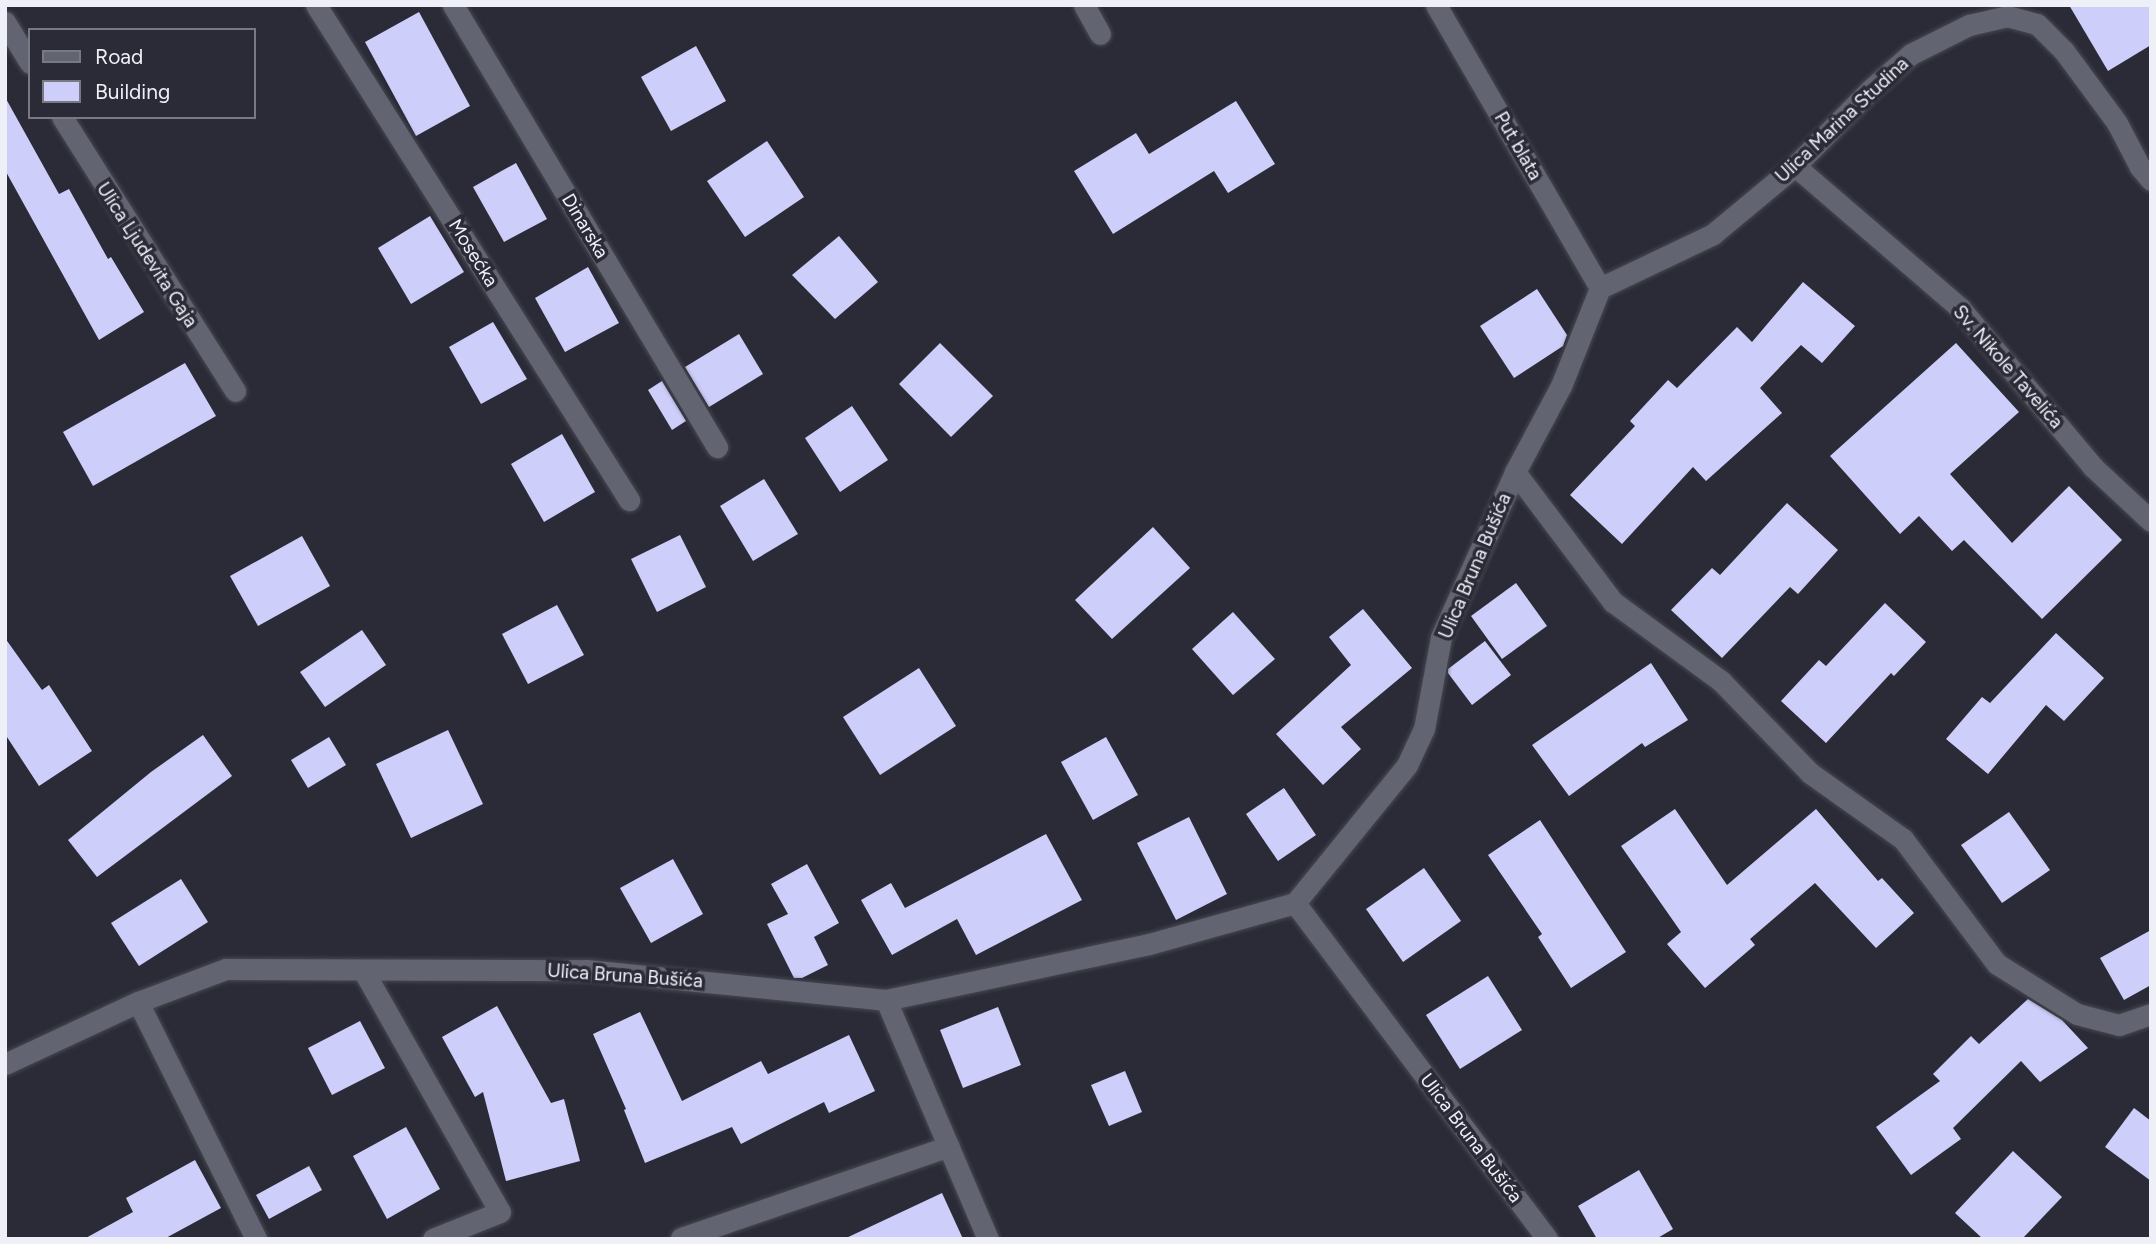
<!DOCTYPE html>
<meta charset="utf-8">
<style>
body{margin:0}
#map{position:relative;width:2156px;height:1244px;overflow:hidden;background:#2b2b37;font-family:Figtree,sans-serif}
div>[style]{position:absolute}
.building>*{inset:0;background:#cdcefa}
.roads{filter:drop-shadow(0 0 2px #484852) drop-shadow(0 0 2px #484852)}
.street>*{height:21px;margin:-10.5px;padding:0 10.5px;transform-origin:10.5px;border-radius:10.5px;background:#636471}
span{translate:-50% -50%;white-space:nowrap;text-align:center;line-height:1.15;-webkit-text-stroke:7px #2b2b37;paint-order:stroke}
.street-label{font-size:19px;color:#eeeff7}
.frame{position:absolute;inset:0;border:7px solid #eeeff7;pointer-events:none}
.legend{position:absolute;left:28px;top:28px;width:228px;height:91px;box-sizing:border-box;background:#2b2b37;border:2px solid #797984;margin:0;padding:9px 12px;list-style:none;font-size:21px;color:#eeeff7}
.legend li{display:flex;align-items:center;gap:14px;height:35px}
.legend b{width:35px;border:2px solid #797984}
</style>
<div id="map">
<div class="building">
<div style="clip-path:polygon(2069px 5px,2151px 5px,2151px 45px,2108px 71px)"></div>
<div style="clip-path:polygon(419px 12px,470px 106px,416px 136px,365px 42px)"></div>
<div style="clip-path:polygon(696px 46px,726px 101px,671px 131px,641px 77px)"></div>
<div style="clip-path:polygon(5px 97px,59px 194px,69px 189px,108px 259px,111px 257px,144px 312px,99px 340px,5px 170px)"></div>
<div style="clip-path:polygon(1236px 101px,1275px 164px,1228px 193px,1214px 171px,1113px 234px,1074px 171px,1136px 133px,1149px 154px)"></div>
<div style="clip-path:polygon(767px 141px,804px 197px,745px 237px,707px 181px)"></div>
<div style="clip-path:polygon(516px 163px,547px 219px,504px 242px,473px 187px)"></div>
<div style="clip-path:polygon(430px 216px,464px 272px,411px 304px,378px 248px)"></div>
<div style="clip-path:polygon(839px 236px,878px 282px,835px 319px,792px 275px)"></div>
<div style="clip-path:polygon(588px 267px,619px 323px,565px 352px,535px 298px)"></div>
<div style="clip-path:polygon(1803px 282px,1855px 326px,1822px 363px,1801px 345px,1760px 388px,1782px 413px,1706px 481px,1693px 467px,1622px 544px,1570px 495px,1635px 426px,1630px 421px,1668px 380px,1677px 388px,1737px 327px,1752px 342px)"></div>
<div style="clip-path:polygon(1537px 289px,1567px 335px,1563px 346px,1514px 378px,1480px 326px)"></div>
<div style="clip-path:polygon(493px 322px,527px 379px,481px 404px,449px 347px)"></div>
<div style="clip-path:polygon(739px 334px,763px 374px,709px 407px,685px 367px)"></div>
<div style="clip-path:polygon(940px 343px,993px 396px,951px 437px,899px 384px)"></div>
<div style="clip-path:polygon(1956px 343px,2019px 412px,1950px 474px,2012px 543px,2069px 486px,2122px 540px,2042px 619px,1964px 540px,1952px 551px,1919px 516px,1900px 534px,1830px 456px)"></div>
<div style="clip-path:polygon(185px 363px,216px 416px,93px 486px,63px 432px)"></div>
<div style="clip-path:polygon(662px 381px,686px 421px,672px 430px,648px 390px)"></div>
<div style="clip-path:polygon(852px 406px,888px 460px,840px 492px,805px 438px)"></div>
<div style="clip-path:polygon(562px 434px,595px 492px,544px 522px,511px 464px)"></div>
<div style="clip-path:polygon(764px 479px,798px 534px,753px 561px,720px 506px)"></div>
<div style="clip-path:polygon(1787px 503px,1838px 550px,1798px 594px,1790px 587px,1722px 658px,1671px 610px,1712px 568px,1720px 575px)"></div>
<div style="clip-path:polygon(1153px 527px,1190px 568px,1112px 639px,1075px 600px)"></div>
<div style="clip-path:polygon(680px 535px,706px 587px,657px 612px,631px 559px)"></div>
<div style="clip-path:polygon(302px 536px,330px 586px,258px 626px,230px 576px)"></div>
<div style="clip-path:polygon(1516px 583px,1547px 626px,1502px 659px,1471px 616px)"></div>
<div style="clip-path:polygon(1885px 603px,1926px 642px,1894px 676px,1891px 673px,1826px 743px,1781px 701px,1819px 660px,1826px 666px)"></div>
<div style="clip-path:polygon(557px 605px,584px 655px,528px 684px,502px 634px)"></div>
<div style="clip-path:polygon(1363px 609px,1412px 668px,1341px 727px,1361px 749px,1323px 785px,1276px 734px,1351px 665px,1329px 637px)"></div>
<div style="clip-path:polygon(1233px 612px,1275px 659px,1233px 695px,1192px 649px)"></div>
<div style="clip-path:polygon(362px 630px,386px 665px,325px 707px,300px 672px)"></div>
<div style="clip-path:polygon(2056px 633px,2104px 678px,2064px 721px,2046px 705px,1988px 774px,1946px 739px,1982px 697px,1990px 703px)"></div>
<div style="clip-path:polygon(5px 638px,42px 690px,49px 685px,92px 751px,39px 786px,5px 734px)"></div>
<div style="clip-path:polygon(1485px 641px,1511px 675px,1472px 705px,1448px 673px,1448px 669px)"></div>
<div style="clip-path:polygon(1651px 663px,1688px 720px,1645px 747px,1642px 743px,1569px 796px,1532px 745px)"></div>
<div style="clip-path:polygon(919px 668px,956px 726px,880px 775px,843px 717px)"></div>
<div style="clip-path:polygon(448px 730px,483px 804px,411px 838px,376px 764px)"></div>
<div style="clip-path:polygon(203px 735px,232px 776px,97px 877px,68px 840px,151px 772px)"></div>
<div style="clip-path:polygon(329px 737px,346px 765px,308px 788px,291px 760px)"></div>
<div style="clip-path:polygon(1106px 737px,1138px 795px,1093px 820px,1061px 762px)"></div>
<div style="clip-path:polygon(1284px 788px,1316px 835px,1278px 861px,1246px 814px)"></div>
<div style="clip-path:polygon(1675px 809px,1727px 885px,1816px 809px,1878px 881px,1882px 878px,1914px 913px,1876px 948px,1815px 883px,1750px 939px,1755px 945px,1705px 988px,1667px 944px,1681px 932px,1621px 846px)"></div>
<div style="clip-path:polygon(2009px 812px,2050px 870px,2002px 903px,1961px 845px)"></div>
<div style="clip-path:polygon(1189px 817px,1227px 894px,1176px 920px,1137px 843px)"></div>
<div style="clip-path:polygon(1540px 820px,1626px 952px,1571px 988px,1538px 937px,1542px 934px,1488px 855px)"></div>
<div style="clip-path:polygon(1046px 834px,1082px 900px,976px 955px,957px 919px,892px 955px,861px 900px,891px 883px,905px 908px)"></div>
<div style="clip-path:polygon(673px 859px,703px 914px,651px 943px,620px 888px)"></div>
<div style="clip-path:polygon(807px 864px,839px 923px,814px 937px,828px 965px,802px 978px,794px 978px,767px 924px,788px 914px,771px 884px)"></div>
<div style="clip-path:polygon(1424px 868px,1461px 921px,1403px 962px,1366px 909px)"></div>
<div style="clip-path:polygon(181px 879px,208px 922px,139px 966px,111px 923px)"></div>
<div style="clip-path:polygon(2151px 930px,2151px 985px,2124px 1000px,2100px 958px)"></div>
<div style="clip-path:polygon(1488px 976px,1522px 1030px,1460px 1069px,1426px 1015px)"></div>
<div style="clip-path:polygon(2028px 999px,2062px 1020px,2088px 1048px,2040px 1082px,2021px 1061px,1953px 1128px,1961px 1139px,1911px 1175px,1876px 1127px,1940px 1081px,1933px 1074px,1971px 1036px,1979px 1044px)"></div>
<div style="clip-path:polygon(497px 1006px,551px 1103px,564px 1099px,580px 1161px,506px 1181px,483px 1092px,475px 1097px,442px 1037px)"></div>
<div style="clip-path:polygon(998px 1007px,1021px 1065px,963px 1088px,940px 1030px)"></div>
<div style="clip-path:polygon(640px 1012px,682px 1101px,761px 1061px,768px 1074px,849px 1035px,875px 1091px,829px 1113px,824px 1102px,741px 1144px,732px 1127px,645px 1163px,624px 1110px,626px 1109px,593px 1034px)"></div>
<div style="clip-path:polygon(360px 1021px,385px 1068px,332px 1095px,308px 1048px)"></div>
<div style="clip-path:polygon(1125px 1071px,1142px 1112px,1109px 1126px,1091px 1085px)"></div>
<div style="clip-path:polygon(2134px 1108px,2151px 1121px,2151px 1181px,2105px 1147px)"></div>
<div style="clip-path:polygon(406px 1127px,440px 1189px,387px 1219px,353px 1156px)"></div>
<div style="clip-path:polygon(2013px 1151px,2062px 1197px,2022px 1239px,1983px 1239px,1955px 1213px)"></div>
<div style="clip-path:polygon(195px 1160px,221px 1208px,164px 1239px,84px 1239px,133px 1212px,126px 1198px)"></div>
<div style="clip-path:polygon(309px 1166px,322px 1190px,269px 1219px,256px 1195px)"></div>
<div style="clip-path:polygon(1639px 1170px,1673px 1229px,1656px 1239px,1597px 1239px,1578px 1206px)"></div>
<div style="clip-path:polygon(942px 1193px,963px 1239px,844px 1239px)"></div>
</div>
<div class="roads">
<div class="street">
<div style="left:316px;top:5px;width:586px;rotate:57.69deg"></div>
<div style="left:453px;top:5px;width:515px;rotate:59.15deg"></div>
<div style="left:1084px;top:5px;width:33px;rotate:61deg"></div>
<div style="left:1436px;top:5px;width:327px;rotate:59.9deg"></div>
<div style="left:5px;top:22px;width:48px;rotate:58.6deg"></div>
<div style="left:62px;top:117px;width:324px;rotate:57.7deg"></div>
<div style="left:1795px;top:166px;width:218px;rotate:40.7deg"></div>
<div style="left:1960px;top:308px;width:207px;rotate:50.1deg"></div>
<div style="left:2093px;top:467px;width:79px;rotate:43deg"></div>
<div style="left:1600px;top:288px;width:125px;rotate:-25.5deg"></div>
<div style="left:1713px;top:234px;width:107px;rotate:-39.7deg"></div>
<div style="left:1795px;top:166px;width:107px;rotate:-45.4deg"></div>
<div style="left:1870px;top:90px;width:55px;rotate:-41.3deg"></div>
<div style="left:1911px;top:54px;width:65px;rotate:-26.6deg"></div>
<div style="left:1969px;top:25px;width:39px;rotate:-13deg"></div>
<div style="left:2007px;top:16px;width:31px;rotate:15deg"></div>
<div style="left:2037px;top:24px;width:38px;rotate:45deg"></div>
<div style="left:2064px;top:51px;width:89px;rotate:53.6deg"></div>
<div style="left:2117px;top:123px;width:50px;rotate:62.4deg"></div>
<div style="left:2140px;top:167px;width:17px;rotate:50deg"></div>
<div style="left:1515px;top:472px;width:163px;rotate:53deg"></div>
<div style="left:1613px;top:602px;width:134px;rotate:36.2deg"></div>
<div style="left:1721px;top:681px;width:128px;rotate:45.9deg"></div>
<div style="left:1810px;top:773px;width:114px;rotate:35.4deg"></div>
<div style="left:1903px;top:839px;width:156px;rotate:53.1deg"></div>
<div style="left:1997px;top:964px;width:94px;rotate:32deg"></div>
<div style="left:2077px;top:1014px;width:43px;rotate:14.7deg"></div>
<div style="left:2119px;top:1025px;width:34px;rotate:-19deg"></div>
<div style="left:1295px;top:903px;width:420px;rotate:53.1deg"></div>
<div style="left:363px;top:970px;width:278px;rotate:60.5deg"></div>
<div style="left:500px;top:1212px;width:72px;rotate:158.1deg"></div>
<div style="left:886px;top:1000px;width:260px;rotate:66.9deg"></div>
<div style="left:138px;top:1002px;width:265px;rotate:63.5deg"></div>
<div style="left:5px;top:1064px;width:147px;rotate:-25deg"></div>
<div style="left:138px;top:1002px;width:94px;rotate:-20.6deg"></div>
<div style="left:226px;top:969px;width:360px;rotate:0.2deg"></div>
<div style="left:586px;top:970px;width:301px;rotate:5.7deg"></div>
<div style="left:886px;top:1000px;width:269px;rotate:-12deg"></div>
<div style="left:1149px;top:944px;width:152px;rotate:-15.7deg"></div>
<div style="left:1295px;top:903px;width:178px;rotate:-50.9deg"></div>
<div style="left:1407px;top:765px;width:40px;rotate:-65deg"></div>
<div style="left:1424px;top:729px;width:94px;rotate:-79.5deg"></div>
<div style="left:1441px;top:637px;width:181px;rotate:-65.8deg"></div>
<div style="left:1515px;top:472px;width:98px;rotate:-61.9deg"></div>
<div style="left:1561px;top:386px;width:105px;rotate:-68.3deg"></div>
<div style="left:681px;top:1238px;width:283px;rotate:-18.9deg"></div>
</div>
</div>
<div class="street-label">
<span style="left:1842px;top:120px;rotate:-43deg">Ulica Marina Studina</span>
<span style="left:1518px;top:146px;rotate:60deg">Put blata</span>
<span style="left:585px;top:226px;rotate:59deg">Dinarska</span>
<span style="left:473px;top:253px;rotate:58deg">Mosećka</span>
<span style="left:147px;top:255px;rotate:57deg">Ulica Ljudevita Gaja</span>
<span style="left:2008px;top:367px;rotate:49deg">Sv. Nikole Tavelića</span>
<span style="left:1475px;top:566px;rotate:-67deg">Ulica Bruna Bušića</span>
<span style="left:625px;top:976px;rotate:4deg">Ulica Bruna Bušića</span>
<span style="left:1471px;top:1138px;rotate:53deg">Ulica Bruna Bušića</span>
</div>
<div class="frame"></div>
<ul class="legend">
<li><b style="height:9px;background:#636471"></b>Road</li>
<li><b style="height:19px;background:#cdcefa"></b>Building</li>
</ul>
</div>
